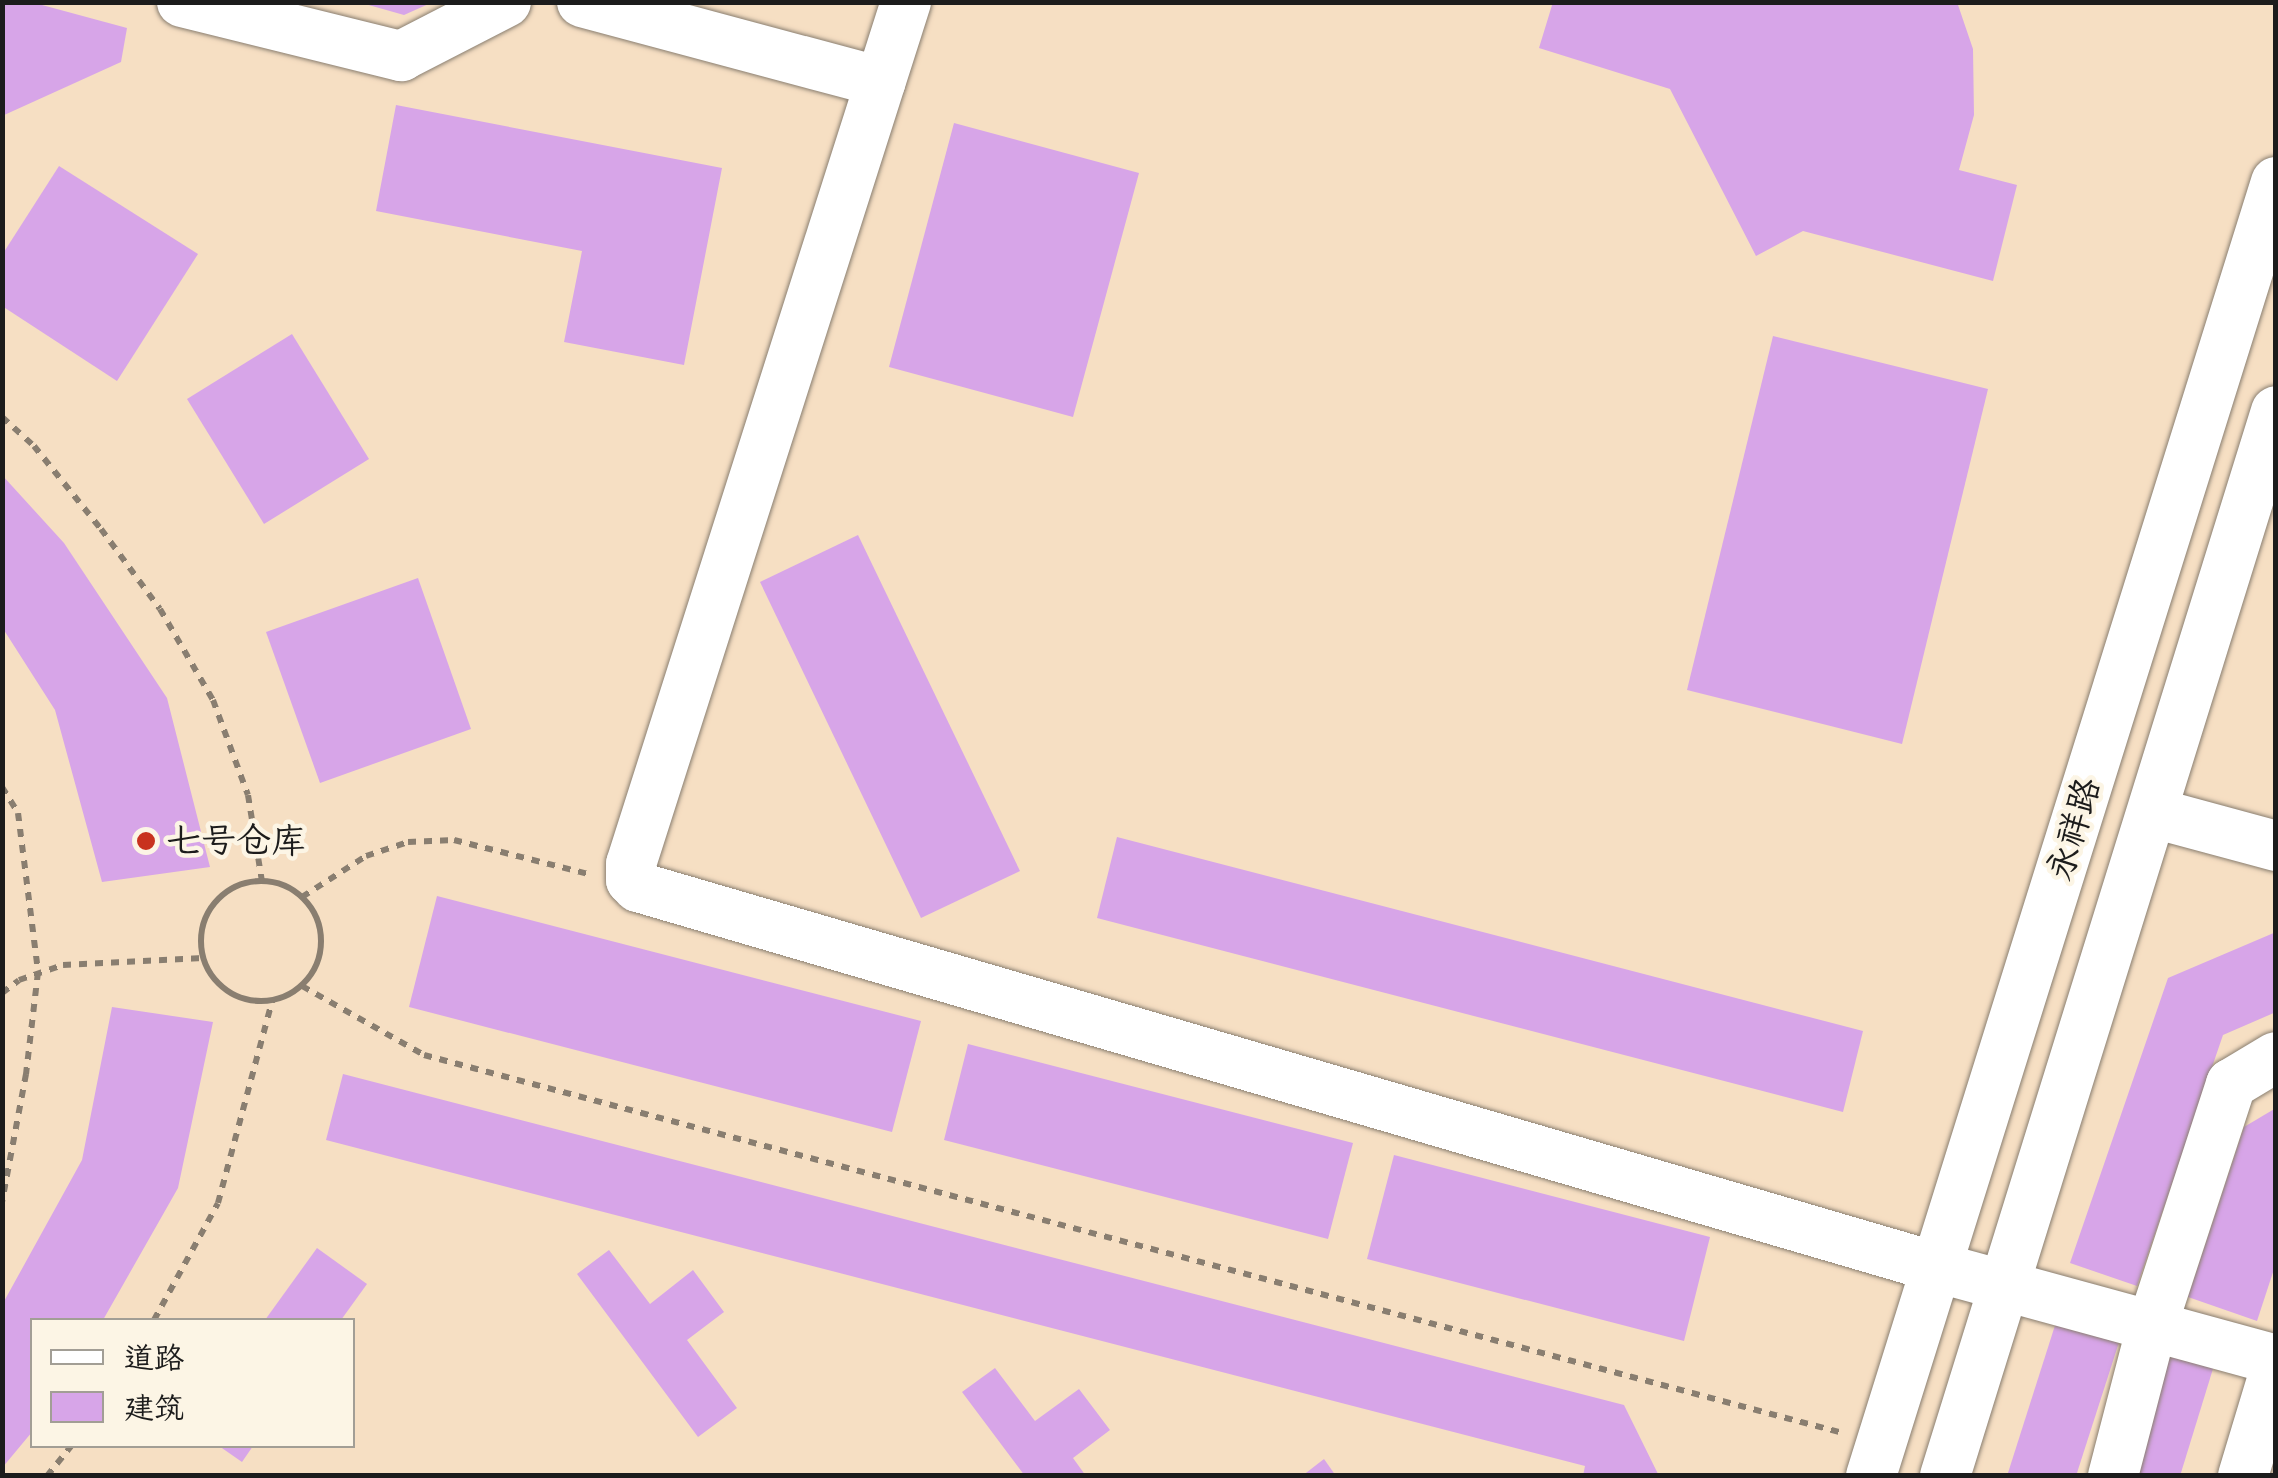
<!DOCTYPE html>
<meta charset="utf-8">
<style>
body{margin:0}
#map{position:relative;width:2278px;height:1478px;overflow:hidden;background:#f6dfc3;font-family:Caveat,"LXGW WenKai TC",sans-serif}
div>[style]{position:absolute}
.building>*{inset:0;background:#d7a5e8}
.path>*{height:6px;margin-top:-3px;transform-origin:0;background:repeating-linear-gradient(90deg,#897e70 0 8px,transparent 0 16px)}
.path>.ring{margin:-3px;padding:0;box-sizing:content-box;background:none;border:6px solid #897e70;border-radius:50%}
.roads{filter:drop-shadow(0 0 2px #897e70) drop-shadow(0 0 2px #897e70)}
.minor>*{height:50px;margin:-25px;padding:0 25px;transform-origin:25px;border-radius:25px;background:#fff}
.dots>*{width:28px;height:28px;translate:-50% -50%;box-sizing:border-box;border:5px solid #fcf5e5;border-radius:50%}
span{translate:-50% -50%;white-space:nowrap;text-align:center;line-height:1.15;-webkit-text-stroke:9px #fcf5e5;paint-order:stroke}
.street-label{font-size:35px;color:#1c1c1c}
.poi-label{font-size:35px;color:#1c1c1c}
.left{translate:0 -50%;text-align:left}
.frame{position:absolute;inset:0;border:5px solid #1c1c1c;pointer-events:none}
.legend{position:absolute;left:30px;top:1318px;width:325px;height:130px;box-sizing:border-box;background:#fcf5e5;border:2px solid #a29e95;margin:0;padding:12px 18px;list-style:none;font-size:30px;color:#1c1c1c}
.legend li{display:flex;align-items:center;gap:20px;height:50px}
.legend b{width:50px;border:2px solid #a29e95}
</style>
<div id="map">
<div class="building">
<div style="clip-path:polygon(9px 2px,31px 2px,127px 28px,121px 62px,2px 116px,2px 5px)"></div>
<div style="clip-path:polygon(358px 2px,433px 2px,404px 15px)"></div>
<div style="clip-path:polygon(1553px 2px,1957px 2px,1973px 49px,1974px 115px,1959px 170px,2017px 185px,1993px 281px,1803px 231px,1756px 256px,1670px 89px,1539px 48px)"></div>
<div style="clip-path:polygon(396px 105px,722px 168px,684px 365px,564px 342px,582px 251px,376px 211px)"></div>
<div style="clip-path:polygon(954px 123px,1139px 173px,1073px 417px,889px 367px)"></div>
<div style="clip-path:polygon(59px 166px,198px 254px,117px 381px,2px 306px,2px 255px)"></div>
<div style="clip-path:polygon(292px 334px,369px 459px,264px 524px,187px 399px)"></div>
<div style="clip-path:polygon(1773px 336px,1988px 389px,1902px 744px,1687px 690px)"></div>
<div style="clip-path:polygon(2px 475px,64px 543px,167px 698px,210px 867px,102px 882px,55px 710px,2px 627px)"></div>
<div style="clip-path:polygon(858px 535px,1020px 871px,921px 918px,760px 582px)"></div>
<div style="clip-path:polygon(418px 578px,471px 729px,320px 783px,266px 632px)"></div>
<div style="clip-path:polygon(1117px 837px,1863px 1031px,1843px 1112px,1097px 918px)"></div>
<div style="clip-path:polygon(437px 896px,921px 1021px,892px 1132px,409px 1007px)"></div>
<div style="clip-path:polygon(2276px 932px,2276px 1012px,2223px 1035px,2137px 1286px,2070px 1263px,2168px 978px)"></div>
<div style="clip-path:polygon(112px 1007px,213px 1022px,178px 1188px,103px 1320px,32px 1320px,32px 1432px,2px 1468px,2px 1305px,82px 1160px)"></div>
<div style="clip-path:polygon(968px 1044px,1353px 1143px,1328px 1239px,944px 1140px)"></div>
<div style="clip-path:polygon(343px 1074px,1624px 1405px,1659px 1476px,1583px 1476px,1585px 1466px,326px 1140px)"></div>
<div style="clip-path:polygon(2276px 1108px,2276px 1263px,2257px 1321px,2188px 1297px,2244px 1127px)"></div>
<div style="clip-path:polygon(1394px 1155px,1710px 1237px,1684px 1341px,1367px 1259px)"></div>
<div style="clip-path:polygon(317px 1248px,367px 1284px,341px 1320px,265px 1320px)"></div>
<div style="clip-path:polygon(609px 1250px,650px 1304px,693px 1270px,724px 1312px,687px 1340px,737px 1408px,698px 1437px,577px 1274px)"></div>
<div style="clip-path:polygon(2058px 1316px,2121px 1336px,2076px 1476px,2007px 1476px)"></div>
<div style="clip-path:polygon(2165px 1343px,2216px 1359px,2180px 1476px,2123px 1476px)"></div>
<div style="clip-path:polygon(995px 1368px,1035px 1421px,1079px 1389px,1110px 1430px,1073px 1458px,1086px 1476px,1025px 1476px,962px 1392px)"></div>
<div style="clip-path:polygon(219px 1446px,253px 1446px,242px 1462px)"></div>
<div style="clip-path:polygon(1324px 1459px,1336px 1476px,1302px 1476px)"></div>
</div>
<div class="path">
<div style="left:2px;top:417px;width:43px;rotate:42.2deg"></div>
<div style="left:34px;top:446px;width:107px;rotate:51.1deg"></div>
<div style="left:101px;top:529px;width:99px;rotate:53.6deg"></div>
<div style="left:160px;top:609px;width:105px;rotate:59.8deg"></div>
<div style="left:213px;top:700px;width:101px;rotate:69.8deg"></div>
<div style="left:248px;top:795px;width:87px;rotate:80.8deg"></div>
<div style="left:2px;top:787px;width:31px;rotate:58deg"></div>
<div style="left:18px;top:813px;width:160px;rotate:82.8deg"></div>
<div style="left:38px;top:972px;width:103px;rotate:96.7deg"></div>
<div style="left:26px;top:1074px;width:130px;rotate:100.6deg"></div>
<div class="ring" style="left:201px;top:881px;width:114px;height:114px"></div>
<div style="left:302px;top:897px;width:76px;rotate:-32.6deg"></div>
<div style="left:366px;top:856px;width:44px;rotate:-18.4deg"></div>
<div style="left:408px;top:842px;width:46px;rotate:-2.5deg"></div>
<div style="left:454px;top:840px;width:138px;rotate:14.2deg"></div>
<div style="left:302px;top:986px;width:140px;rotate:29.5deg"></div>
<div style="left:424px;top:1055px;width:1468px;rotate:14.92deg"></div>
<div style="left:2px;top:993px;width:21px;rotate:-37deg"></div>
<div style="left:19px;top:980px;width:46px;rotate:-18.8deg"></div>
<div style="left:63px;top:965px;width:140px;rotate:-2.9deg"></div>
<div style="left:154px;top:1320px;width:133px;rotate:-61.3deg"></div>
<div style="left:218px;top:1203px;width:209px;rotate:-75deg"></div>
<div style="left:47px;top:1476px;width:38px;rotate:-51deg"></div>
</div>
<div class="roads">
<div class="minor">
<div style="left:182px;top:2px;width:226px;rotate:13.9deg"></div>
<div style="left:401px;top:56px;width:118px;rotate:-27.2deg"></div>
<div style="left:582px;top:2px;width:309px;rotate:15deg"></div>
<div style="left:906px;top:2px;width:905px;rotate:107.69deg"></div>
<div style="left:631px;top:864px;width:16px;rotate:90deg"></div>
<div style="left:631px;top:880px;width:10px;rotate:45deg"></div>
<div style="left:638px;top:887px;width:1352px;rotate:16.32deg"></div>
<div style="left:1936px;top:1267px;width:352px;rotate:15.3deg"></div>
<div style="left:2154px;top:813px;width:126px;rotate:15.1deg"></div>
<div style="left:1871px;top:1476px;width:1356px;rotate:-72.62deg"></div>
<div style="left:1945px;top:1476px;width:1115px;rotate:-72.73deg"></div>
<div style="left:2113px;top:1476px;width:155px;rotate:-75.4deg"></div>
<div style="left:2152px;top:1326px;width:255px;rotate:-71.9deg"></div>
<div style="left:2231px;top:1084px;width:52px;rotate:-31deg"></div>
<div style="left:2243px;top:1476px;width:114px;rotate:-73.2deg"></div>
</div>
</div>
<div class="dots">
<div style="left:146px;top:841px;background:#c8321e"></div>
</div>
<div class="street-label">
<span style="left:2074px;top:829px;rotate:-73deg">永祥路</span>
</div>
<div class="poi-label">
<span class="left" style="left:166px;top:841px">七号仓库</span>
</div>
<div class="frame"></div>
<ul class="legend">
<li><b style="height:12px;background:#fff"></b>道路</li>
<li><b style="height:28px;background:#d7a5e8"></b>建筑</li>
</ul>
</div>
